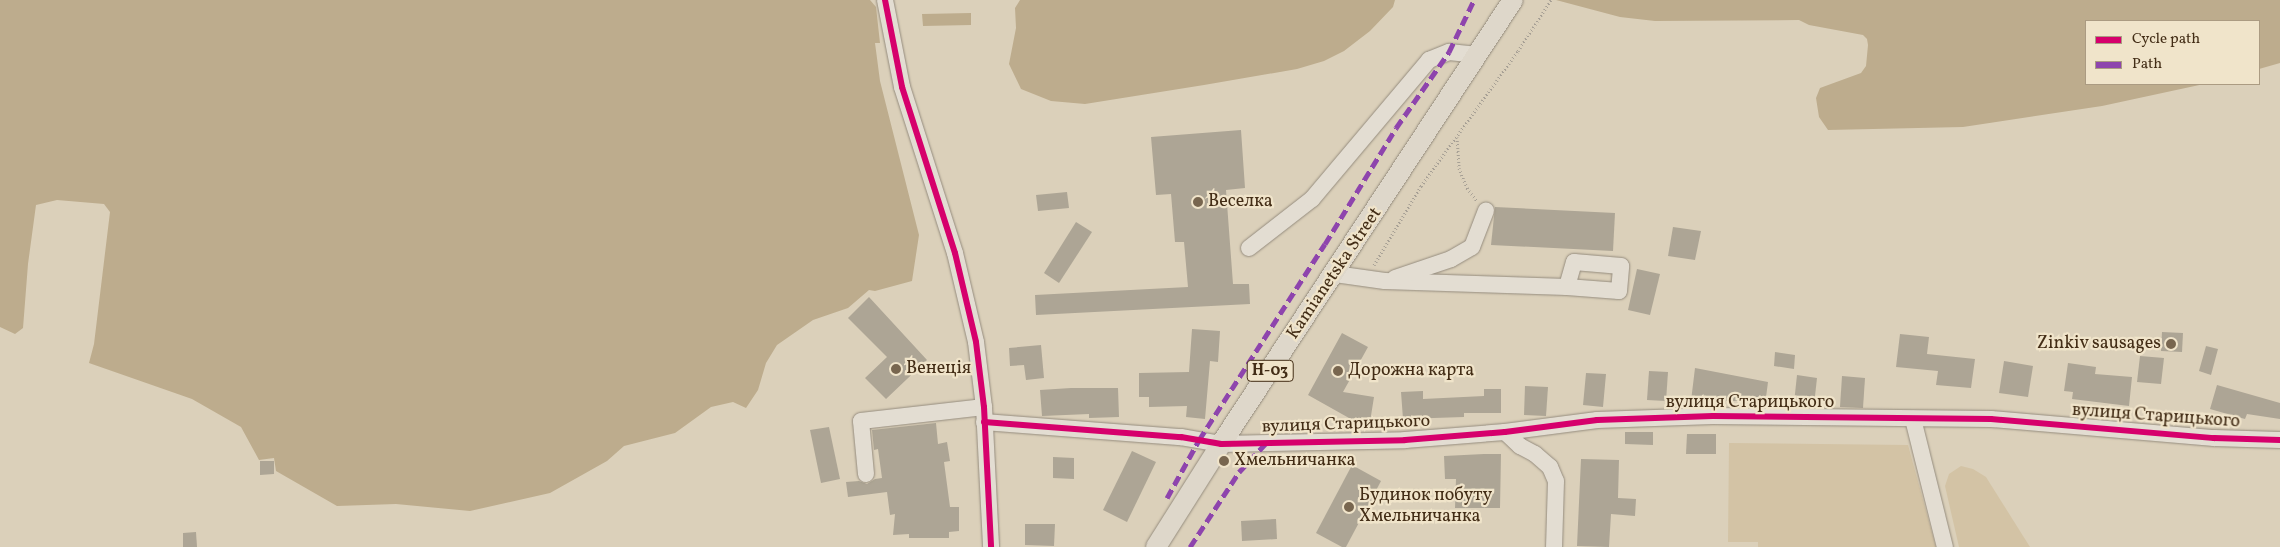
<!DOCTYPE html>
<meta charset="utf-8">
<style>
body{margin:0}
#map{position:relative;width:2280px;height:547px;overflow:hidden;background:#dbd0ba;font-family:Vollkorn,serif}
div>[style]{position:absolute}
.green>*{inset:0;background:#d3c3a5}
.water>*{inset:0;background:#bdac8d}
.building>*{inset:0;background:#ada595}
.path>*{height:3px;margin-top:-1.5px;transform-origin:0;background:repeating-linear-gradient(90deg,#a7a095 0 1px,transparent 0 3.5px)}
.roads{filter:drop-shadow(0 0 1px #958c7e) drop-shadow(0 0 1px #958c7e)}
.minor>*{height:16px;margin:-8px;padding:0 8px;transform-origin:8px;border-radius:8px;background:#e3ddd2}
.major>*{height:20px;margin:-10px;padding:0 10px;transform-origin:10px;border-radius:10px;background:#ded7ca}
.quiet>*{height:5px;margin-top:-2.5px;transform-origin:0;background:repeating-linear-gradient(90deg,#8e44ad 0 10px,transparent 0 15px)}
.cycleway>*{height:6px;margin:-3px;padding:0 3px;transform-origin:3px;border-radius:3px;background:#d6006c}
.dots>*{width:14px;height:14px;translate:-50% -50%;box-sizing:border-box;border:2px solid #f0e4ca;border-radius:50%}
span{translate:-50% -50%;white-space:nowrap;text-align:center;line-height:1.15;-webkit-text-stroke:4.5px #f0e4ca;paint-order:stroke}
.shield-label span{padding:1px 4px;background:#f0e4ca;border:1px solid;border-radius:4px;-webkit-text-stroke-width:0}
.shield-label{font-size:16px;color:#432d16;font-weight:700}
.poi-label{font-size:18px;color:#432d16}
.left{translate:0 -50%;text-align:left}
.right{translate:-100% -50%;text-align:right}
.street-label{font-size:18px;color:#432d16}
.legend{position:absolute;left:2085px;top:20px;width:175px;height:65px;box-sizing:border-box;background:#f0e4ca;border:1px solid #ab9b82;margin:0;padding:6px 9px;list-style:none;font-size:15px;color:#432d16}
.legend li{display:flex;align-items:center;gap:10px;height:25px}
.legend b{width:25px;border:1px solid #ab9b82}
</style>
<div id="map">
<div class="green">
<div style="clip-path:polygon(1729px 443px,1908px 445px,1936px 547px,1758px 547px,1758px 542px,1728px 542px)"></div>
<div style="clip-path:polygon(1961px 466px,1973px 469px,1986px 477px,2030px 547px,1959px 547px,1945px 486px,1949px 474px)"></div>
</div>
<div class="water">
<div style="clip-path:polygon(0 0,870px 0,876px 7px,880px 43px,875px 43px,880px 81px,919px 235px,912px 281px,875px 291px,869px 290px,848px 308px,813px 320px,777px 345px,766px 363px,758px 390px,746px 408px,733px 402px,711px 407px,675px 433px,624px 446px,607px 461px,550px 493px,470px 511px,396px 504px,337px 506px,276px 471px,274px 458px,259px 460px,241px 427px,192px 399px,89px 363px,94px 344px,110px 212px,104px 204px,57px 200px,36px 205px,28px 264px,23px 328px,15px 334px,0 327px)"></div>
<div style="clip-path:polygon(1020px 0,1395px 0,1393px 7px,1370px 31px,1344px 51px,1324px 61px,1297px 69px,1204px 85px,1085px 104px,1051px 101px,1021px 89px,1009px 64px,1016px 28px,1015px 8px)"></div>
<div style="clip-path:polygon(1556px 0,2280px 0,2280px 63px,2259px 69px,2259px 21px,2086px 21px,2086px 84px,2204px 84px,2102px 106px,1963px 127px,1828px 130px,1819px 117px,1816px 98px,1820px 88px,1861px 73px,1866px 66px,1868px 45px,1867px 39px,1863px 35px,1809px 25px,1799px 20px,1655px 21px,1620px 17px)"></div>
<div style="clip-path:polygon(971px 13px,971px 25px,923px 26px,922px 14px)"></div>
</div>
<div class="building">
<div style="clip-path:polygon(1241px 130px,1245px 188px,1226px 190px,1233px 284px,1249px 284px,1250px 304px,1036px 315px,1035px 295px,1188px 287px,1184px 242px,1175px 242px,1171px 194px,1156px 195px,1151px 137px)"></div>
<div style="clip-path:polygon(1067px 192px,1069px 208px,1038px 211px,1036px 195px)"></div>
<div style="clip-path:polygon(1495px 207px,1615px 213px,1613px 251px,1491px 245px)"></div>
<div style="clip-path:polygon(1076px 222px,1092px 232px,1059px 283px,1044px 273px)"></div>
<div style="clip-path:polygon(1673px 227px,1701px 231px,1695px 260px,1668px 256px)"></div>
<div style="clip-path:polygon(1637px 269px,1660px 274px,1650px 315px,1628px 310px)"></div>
<div style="clip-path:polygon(869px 297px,927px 360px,886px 399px,865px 378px,887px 357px,848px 318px)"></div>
<div style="clip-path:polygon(1192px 329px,1220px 331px,1218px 362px,1210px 361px,1205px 419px,1186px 417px,1187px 406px,1149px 407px,1149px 397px,1139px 397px,1139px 373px,1189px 372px)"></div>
<div style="clip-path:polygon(2162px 332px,2183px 333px,2182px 352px,2161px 351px)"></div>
<div style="clip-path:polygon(1342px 333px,1368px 347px,1343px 392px,1374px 397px,1370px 422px,1349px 418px,1308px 395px)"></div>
<div style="clip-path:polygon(1900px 334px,1929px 337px,1927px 354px,1975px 359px,1971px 388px,1936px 385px,1938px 371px,1896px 367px)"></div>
<div style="clip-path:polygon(1041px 345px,1044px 378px,1026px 380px,1024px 365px,1010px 366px,1009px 348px)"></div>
<div style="clip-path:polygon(2206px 346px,2218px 349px,2211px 375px,2199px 371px)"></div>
<div style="clip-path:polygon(1775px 352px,1795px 355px,1794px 369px,1774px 366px)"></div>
<div style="clip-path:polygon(2140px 356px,2164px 358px,2161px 384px,2137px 382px)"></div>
<div style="clip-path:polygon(2004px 361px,2033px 366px,2028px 397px,1999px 393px)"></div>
<div style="clip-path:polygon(2068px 363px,2096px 367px,2095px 374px,2132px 377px,2129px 406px,2072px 399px,2073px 392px,2064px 391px)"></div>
<div style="clip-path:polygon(1695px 368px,1768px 382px,1765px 405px,1739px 401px,1712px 401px,1712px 403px,1691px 401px)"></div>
<div style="clip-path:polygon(1649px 371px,1668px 372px,1666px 401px,1647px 400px)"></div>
<div style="clip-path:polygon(1586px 373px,1606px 374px,1603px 407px,1583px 405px)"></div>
<div style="clip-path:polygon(1797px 375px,1817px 378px,1814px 405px,1794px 403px)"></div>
<div style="clip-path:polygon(1842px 376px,1865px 378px,1863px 408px,1840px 407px)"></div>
<div style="clip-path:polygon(2217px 385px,2280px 403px,2280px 419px,2247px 414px,2245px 419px,2210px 409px)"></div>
<div style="clip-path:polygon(1525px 386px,1548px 387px,1546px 416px,1524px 415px)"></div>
<div style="clip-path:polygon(1071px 388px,1118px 388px,1119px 417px,1089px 418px,1089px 414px,1042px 416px,1040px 390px)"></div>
<div style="clip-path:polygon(1484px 389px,1501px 389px,1501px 413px,1464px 413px,1464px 417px,1403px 419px,1401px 392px,1423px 391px,1423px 399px,1484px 396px)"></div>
<div style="clip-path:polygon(936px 423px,938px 444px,947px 442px,950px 461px,944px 462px,950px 507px,959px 507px,959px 531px,949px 532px,949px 538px,909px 538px,909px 534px,893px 535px,895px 514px,890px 515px,887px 492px,848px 497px,846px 482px,859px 481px,867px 484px,875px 479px,882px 478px,878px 449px,874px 450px,872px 430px)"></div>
<div style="clip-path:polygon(829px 427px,840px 479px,821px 483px,810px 430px)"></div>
<div style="clip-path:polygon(1625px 432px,1653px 432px,1653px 445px,1625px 444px)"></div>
<div style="clip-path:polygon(1687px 434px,1716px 434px,1716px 454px,1686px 454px)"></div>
<div style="clip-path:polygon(1132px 451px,1156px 462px,1127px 522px,1103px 510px)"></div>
<div style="clip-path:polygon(1484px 454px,1501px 454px,1500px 508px,1455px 508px,1456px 479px,1445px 479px,1444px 456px)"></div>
<div style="clip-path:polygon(1053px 457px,1074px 458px,1074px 479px,1053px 478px)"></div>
<div style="clip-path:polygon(1581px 459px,1619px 460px,1618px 498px,1636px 499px,1635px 516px,1611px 514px,1609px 547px,1577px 546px)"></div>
<div style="clip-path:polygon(260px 461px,274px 461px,274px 474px,260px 475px)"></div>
<div style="clip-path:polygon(1352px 465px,1381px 481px,1346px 547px,1342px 547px,1316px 533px)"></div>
<div style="clip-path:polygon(1276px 519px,1277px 539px,1242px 541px,1241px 521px)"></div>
<div style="clip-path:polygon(1025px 524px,1055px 524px,1054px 546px,1025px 545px)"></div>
<div style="clip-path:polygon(196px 532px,197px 547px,183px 547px,183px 533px)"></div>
</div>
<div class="path">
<div style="left:1457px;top:137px;width:31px;rotate:86deg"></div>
<div style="left:1459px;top:168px;width:22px;rotate:68deg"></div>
<div style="left:1467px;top:188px;width:16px;rotate:52deg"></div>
<div style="left:1374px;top:265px;width:92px;rotate:-59.3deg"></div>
<div style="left:1421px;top:186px;width:166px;rotate:-54.3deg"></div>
<div style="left:1518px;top:51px;width:61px;rotate:-57.1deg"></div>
</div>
<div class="roads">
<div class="minor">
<div style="left:885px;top:0;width:89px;rotate:78.9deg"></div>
<div style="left:902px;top:87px;width:174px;rotate:72.3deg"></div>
<div style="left:955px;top:253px;width:91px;rotate:76.7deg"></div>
<div style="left:976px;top:342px;width:65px;rotate:83deg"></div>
<div style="left:984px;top:407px;width:140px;rotate:87.1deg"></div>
<div style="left:1249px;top:248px;width:80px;rotate:-37.9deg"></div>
<div style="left:1312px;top:199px;width:182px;rotate:-49.9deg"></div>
<div style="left:1429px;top:60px;width:22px;rotate:-22deg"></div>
<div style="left:1449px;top:52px;width:29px;rotate:6deg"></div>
<div style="left:1335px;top:274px;width:50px;rotate:8deg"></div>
<div style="left:1385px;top:281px;width:182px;rotate:1.9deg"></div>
<div style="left:1567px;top:287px;width:52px;rotate:4.4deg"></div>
<div style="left:1619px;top:291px;width:25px;rotate:-85deg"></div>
<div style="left:1621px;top:266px;width:47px;rotate:-175.1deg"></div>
<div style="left:1574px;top:262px;width:26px;rotate:106deg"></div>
<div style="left:1395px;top:278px;width:59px;rotate:-18.7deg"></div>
<div style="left:1451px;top:259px;width:24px;rotate:-30deg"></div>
<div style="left:1472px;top:247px;width:39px;rotate:-69deg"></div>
<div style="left:1913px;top:419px;width:132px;rotate:76deg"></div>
<div style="left:984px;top:422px;width:198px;rotate:4.4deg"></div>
<div style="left:1181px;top:437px;width:41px;rotate:9.9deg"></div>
<div style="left:1221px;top:444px;width:184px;rotate:-1.2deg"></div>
<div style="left:1405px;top:440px;width:100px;rotate:-4.6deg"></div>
<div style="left:1505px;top:432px;width:93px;rotate:-7.4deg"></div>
<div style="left:1597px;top:420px;width:116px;rotate:-2deg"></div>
<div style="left:1713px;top:416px;width:278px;rotate:0.6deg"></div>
<div style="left:1991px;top:419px;width:224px;rotate:4.9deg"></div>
<div style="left:2214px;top:438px;width:66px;rotate:1.7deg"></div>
<div style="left:1505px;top:432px;width:21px;rotate:43deg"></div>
<div style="left:1520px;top:446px;width:17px;rotate:28deg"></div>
<div style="left:1535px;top:454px;width:20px;rotate:41deg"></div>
<div style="left:1550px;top:467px;width:15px;rotate:67deg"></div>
<div style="left:1556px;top:481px;width:66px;rotate:91.7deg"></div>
<div style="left:866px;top:474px;width:53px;rotate:-95.4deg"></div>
<div style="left:861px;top:421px;width:124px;rotate:-6.5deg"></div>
</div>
<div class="major">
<div style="left:1156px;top:547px;width:122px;rotate:-57.7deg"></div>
<div style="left:1221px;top:444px;width:531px;rotate:-56.67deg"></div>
</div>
</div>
<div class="quiet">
<div style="left:1167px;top:498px;width:66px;rotate:-61.1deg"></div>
<div style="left:1199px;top:440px;width:233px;rotate:-57.3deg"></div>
<div style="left:1325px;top:244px;width:136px;rotate:-58.5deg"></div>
<div style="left:1396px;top:128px;width:93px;rotate:-55.1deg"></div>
<div style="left:1449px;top:52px;width:58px;rotate:-64.3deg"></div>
<div style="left:1190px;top:547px;width:90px;rotate:-56.8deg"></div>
<div style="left:1239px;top:472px;width:41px;rotate:-47deg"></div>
</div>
<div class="cycleway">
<div style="left:885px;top:0;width:89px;rotate:78.9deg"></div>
<div style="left:902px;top:87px;width:174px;rotate:72.3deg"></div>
<div style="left:955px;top:253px;width:91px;rotate:76.7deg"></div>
<div style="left:976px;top:342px;width:65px;rotate:83deg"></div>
<div style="left:984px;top:407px;width:140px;rotate:87.1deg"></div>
<div style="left:984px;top:422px;width:198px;rotate:4.4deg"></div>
<div style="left:1181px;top:437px;width:41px;rotate:9.9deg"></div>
<div style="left:1221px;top:444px;width:184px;rotate:-1.2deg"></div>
<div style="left:1405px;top:440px;width:100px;rotate:-4.6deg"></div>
<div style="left:1505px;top:432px;width:93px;rotate:-7.4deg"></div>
<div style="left:1597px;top:420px;width:116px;rotate:-2deg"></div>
<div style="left:1713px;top:416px;width:278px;rotate:0.6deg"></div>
<div style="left:1991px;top:419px;width:224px;rotate:4.9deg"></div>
<div style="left:2214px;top:438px;width:66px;rotate:1.7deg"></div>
</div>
<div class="dots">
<div style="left:1198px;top:202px;background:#78664f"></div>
<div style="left:2171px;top:344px;background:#78664f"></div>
<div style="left:896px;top:369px;background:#78664f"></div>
<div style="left:1338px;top:371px;background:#78664f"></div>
<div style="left:1224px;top:461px;background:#78664f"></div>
<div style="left:1349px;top:507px;background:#78664f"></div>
</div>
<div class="shield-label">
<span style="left:1270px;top:371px">Н-03</span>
</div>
<div class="poi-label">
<span class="left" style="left:1208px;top:202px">Веселка</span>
<span class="right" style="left:2161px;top:344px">Zinkiv sausages</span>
<span class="left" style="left:906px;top:369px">Венеція</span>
<span class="left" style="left:1348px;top:371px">Дорожна карта</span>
<span class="left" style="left:1234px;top:461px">Хмельничанка</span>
<span class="left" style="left:1359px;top:507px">Будинок побуту<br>Хмельничанка</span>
</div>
<div class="street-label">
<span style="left:1335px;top:274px;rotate:-56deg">Kamianetska Street</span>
<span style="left:1750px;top:403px">вулиця Старицького</span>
<span style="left:2156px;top:417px;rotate:4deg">вулиця Старицького</span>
<span style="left:1346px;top:425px;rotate:-2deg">вулиця Старицького</span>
</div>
<ul class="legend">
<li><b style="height:6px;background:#d6006c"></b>Cycle path</li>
<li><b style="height:6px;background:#8e44ad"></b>Path</li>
</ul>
</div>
